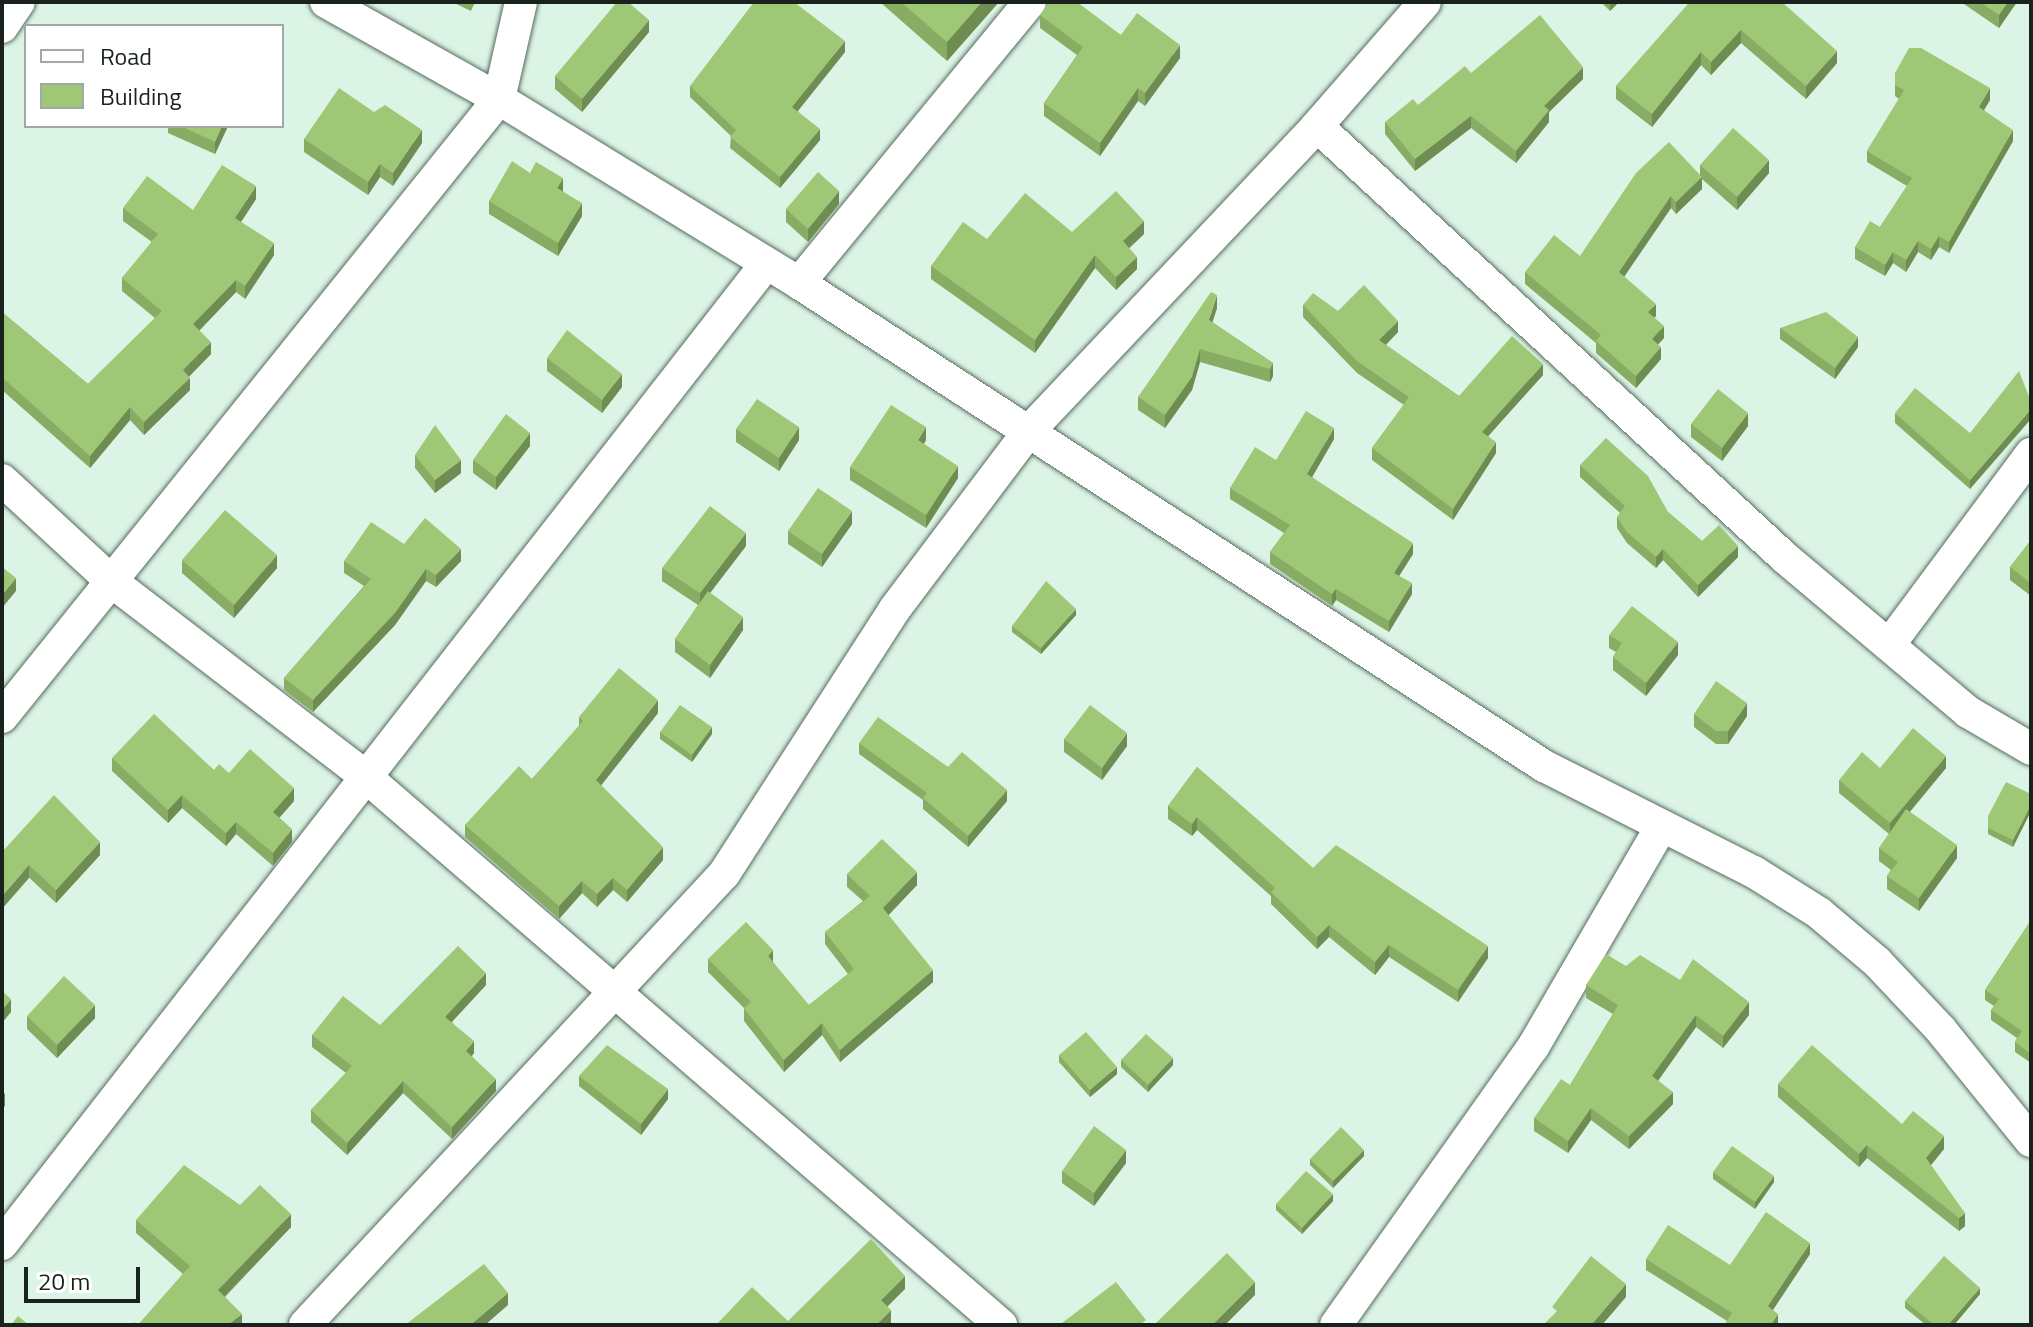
<!DOCTYPE html>
<style>
body{margin:0}
#map{position:relative;width:2033px;height:1327px;overflow:hidden;background:#dcf4e5;font-family:"Titillium Web",sans-serif}
div>[style]{position:absolute}
.roads{filter:drop-shadow(0 0 2px #566b5e) drop-shadow(0 0 2px #566b5e)}
.minor>*{height:32px;margin:-16px;padding:0 16px;transform-origin:16px;border-radius:16px;background:#fff}
.wall>*{inset:0;background:#89ac65}
.shaded-wall>*{inset:0;background:#6f8c53}
.building>*{inset:0;background:#9fc876}
span{translate:-50% -50%;white-space:nowrap;text-align:center;line-height:1.15;-webkit-text-stroke:6px #fff;paint-order:stroke}
.frame{position:absolute;inset:0;border:4px solid #19221d;pointer-events:none}
.legend{position:absolute;left:24px;top:24px;width:260px;height:104px;box-sizing:border-box;background:#fff;border:2px solid #a3a7a5;margin:0;padding:10px 14px;list-style:none;font-size:24px;color:#19221d}
.legend li{display:flex;align-items:center;gap:16px;height:40px}
.legend b{width:40px;border:2px solid #a3a7a5}
.scale{position:absolute;left:24px;top:1267px;width:116px;height:36px;box-sizing:border-box;border:4px solid #19221d;border-top:0;padding-left:10px;font-size:24px;line-height:28px;white-space:nowrap;color:#19221d;-webkit-text-stroke:6px #fff;paint-order:stroke}
</style>
<div id="map">
<div class="roads">
<div class="minor">
<div style="left:326px;top:2px;width:198px;rotate:29.3deg"></div>
<div style="left:499px;top:99px;width:352px;rotate:31.5deg"></div>
<div style="left:799px;top:283px;width:888px;rotate:32.96deg"></div>
<div style="left:1544px;top:766px;width:235px;rotate:26.8deg"></div>
<div style="left:1754px;top:872px;width:77px;rotate:32.2deg"></div>
<div style="left:1819px;top:913px;width:76px;rotate:40.2deg"></div>
<div style="left:1877px;top:962px;width:93px;rotate:46.7deg"></div>
<div style="left:1941px;top:1030px;width:143px;rotate:51deg"></div>
<div style="left:2px;top:27px;width:30px;rotate:-56deg"></div>
<div style="left:1317px;top:126px;width:635px;rotate:42.7deg"></div>
<div style="left:1784px;top:557px;width:241px;rotate:40.1deg"></div>
<div style="left:1968px;top:712px;width:73px;rotate:30.4deg"></div>
<div style="left:799px;top:283px;width:364px;rotate:-50.6deg"></div>
<div style="left:2px;top:480px;width:149px;rotate:42.8deg"></div>
<div style="left:111px;top:581px;width:322px;rotate:37.5deg"></div>
<div style="left:366px;top:777px;width:839px;rotate:40.79deg"></div>
<div style="left:1889px;top:645px;width:238px;rotate:-53.4deg"></div>
<div style="left:2px;top:717px;width:793px;rotate:-51.19deg"></div>
<div style="left:499px;top:99px;width:99px;rotate:-77.2deg"></div>
<div style="left:2px;top:1244px;width:1243px;rotate:-52.06deg"></div>
<div style="left:305px;top:1325px;width:616px;rotate:-47.11deg"></div>
<div style="left:724px;top:874px;width:314px;rotate:-57.2deg"></div>
<div style="left:894px;top:610px;width:223px;rotate:-53deg"></div>
<div style="left:1028px;top:432px;width:421px;rotate:-46.6deg"></div>
<div style="left:1317px;top:126px;width:164px;rotate:-48.9deg"></div>
<div style="left:1336px;top:1325px;width:341px;rotate:-54.7deg"></div>
<div style="left:1533px;top:1047px;width:252px;rotate:-59.8deg"></div>
</div>
</div>
<div class="wall">
<div style="clip-path:polygon(452px 2px,475px 2px,471px 11px)"></div>
<div style="clip-path:polygon(880px 2px,999px 2px,947px 61px)"></div>
<div style="clip-path:polygon(1601px 2px,1619px 2px,1610px 11px)"></div>
<div style="clip-path:polygon(1690px 2px,1837px 63px,1806px 99px,1741px 43px,1711px 75px,1701px 65px,1652px 127px,1616px 99px,1616px 86px)"></div>
<div style="clip-path:polygon(1961px 2px,2017px 2px,1999px 28px)"></div>
<div style="clip-path:polygon(1040px 15px,1121px 35px,1180px 58px,1145px 106px,1138px 101px,1100px 156px,1044px 116px,1044px 103px,1077px 55px,1040px 28px)"></div>
<div style="clip-path:polygon(649px 32px,582px 112px,555px 89px,555px 76px)"></div>
<div style="clip-path:polygon(845px 52px,798px 111px,820px 140px,780px 188px,730px 148px,731px 136px,690px 97px,690px 86px)"></div>
<div style="clip-path:polygon(1471px 73px,1583px 79px,1549px 112px,1549px 122px,1516px 163px,1471px 128px,1415px 171px,1385px 134px,1385px 122px,1418px 105px)"></div>
<div style="clip-path:polygon(1895px 73px,1990px 100px,1984px 110px,2013px 141px,1949px 253px,1939px 247px,1931px 260px,1918px 252px,1906px 272px,1893px 263px,1885px 276px,1855px 259px,1855px 247px,1880px 227px,1907px 186px,1867px 162px,1867px 151px,1899px 99px,1895px 96px)"></div>
<div style="clip-path:polygon(168px 126px,228px 126px,215px 154px,168px 133px)"></div>
<div style="clip-path:polygon(304px 139px,422px 143px,393px 186px,380px 177px,368px 195px,304px 152px)"></div>
<div style="clip-path:polygon(1700px 165px,1769px 173px,1737px 210px,1702px 179px,1702px 189px,1676px 214px,1671px 208px,1624px 277px,1656px 316px,1654px 317px,1664px 338px,1658px 344px,1661px 359px,1636px 388px,1596px 353px,1596px 343px,1525px 284px,1525px 272px,1580px 256px,1700px 175px)"></div>
<div style="clip-path:polygon(530px 173px,563px 191px,582px 216px,558px 256px,489px 214px,489px 201px)"></div>
<div style="clip-path:polygon(256px 199px,241px 222px,274px 255px,245px 299px,236px 292px,199px 331px,211px 354px,189px 376px,190px 390px,144px 435px,130px 420px,90px 468px,2px 390px,2px 312px,88px 384px,155px 318px,122px 291px,122px 278px,152px 242px,123px 221px,123px 208px,193px 210px)"></div>
<div style="clip-path:polygon(839px 204px,808px 242px,786px 222px,786px 209px)"></div>
<div style="clip-path:polygon(1072px 232px,1144px 234px,1129px 248px,1137px 269px,1116px 290px,1095px 268px,1035px 353px,931px 279px,931px 266px,987px 239px)"></div>
<div style="clip-path:polygon(1303px 305px,1338px 311px,1398px 332px,1386px 345px,1459px 396px,1543px 375px,1488px 436px,1496px 453px,1453px 520px,1372px 460px,1372px 448px,1404px 405px,1357px 373px,1303px 317px)"></div>
<div style="clip-path:polygon(1217px 308px,1212px 322px,1273px 363px,1273px 376px,1270px 382px,1200px 362px,1192px 390px,1165px 428px,1138px 410px,1138px 397px)"></div>
<div style="clip-path:polygon(1780px 328px,1858px 347px,1835px 379px,1780px 339px)"></div>
<div style="clip-path:polygon(547px 358px,622px 387px,602px 413px,547px 371px)"></div>
<div style="clip-path:polygon(1895px 413px,1970px 433px,1970px 489px,1895px 423px)"></div>
<div style="clip-path:polygon(1691px 424px,1748px 426px,1722px 461px,1691px 437px)"></div>
<div style="clip-path:polygon(736px 429px,799px 440px,779px 471px,736px 442px)"></div>
<div style="clip-path:polygon(1334px 439px,1312px 477px,1413px 554px,1399px 576px,1412px 594px,1389px 632px,1336px 600px,1332px 606px,1270px 564px,1270px 552px,1284px 533px,1230px 499px,1230px 488px,1276px 460px)"></div>
<div style="clip-path:polygon(926px 440px,924px 444px,958px 478px,926px 528px,850px 480px,850px 467px)"></div>
<div style="clip-path:polygon(530px 446px,496px 490px,473px 473px,473px 460px)"></div>
<div style="clip-path:polygon(415px 455px,461px 473px,435px 493px,415px 468px)"></div>
<div style="clip-path:polygon(1580px 465px,1668px 512px,1702px 541px,1738px 557px,1698px 597px,1663px 560px,1656px 568px,1627px 543px,1617px 528px,1617px 517px,1620px 513px,1580px 477px)"></div>
<div style="clip-path:polygon(852px 524px,822px 567px,788px 544px,788px 531px)"></div>
<div style="clip-path:polygon(2031px 540px,2031px 596px,2010px 580px,2010px 567px)"></div>
<div style="clip-path:polygon(746px 546px,710px 593px,743px 630px,710px 678px,675px 652px,675px 639px,698px 605px,662px 581px,662px 568px)"></div>
<div style="clip-path:polygon(182px 560px,277px 568px,234px 618px,182px 573px)"></div>
<div style="clip-path:polygon(344px 561px,461px 561px,436px 587px,426px 581px,395px 625px,313px 712px,284px 690px,284px 678px,364px 586px,344px 573px)"></div>
<div style="clip-path:polygon(1076px 615px,1041px 654px,1012px 632px,1012px 626px)"></div>
<div style="clip-path:polygon(1609px 635px,1678px 655px,1646px 696px,1613px 670px,1613px 657px,1616px 652px,1609px 648px)"></div>
<div style="clip-path:polygon(658px 713px,601px 785px,663px 860px,627px 902px,613px 890px,597px 907px,582px 893px,559px 919px,465px 837px,465px 825px,532px 779px,579px 726px,579px 717px)"></div>
<div style="clip-path:polygon(1694px 714px,1747px 716px,1728px 744px,1716px 744px,1694px 727px)"></div>
<div style="clip-path:polygon(660px 732px,712px 734px,692px 762px,660px 739px)"></div>
<div style="clip-path:polygon(1064px 739px,1127px 746px,1102px 780px,1064px 752px)"></div>
<div style="clip-path:polygon(859px 743px,948px 767px,1007px 801px,968px 847px,923px 809px,923px 800px,859px 754px)"></div>
<div style="clip-path:polygon(112px 758px,214px 770px,229px 773px,294px 801px,279px 818px,292px 842px,273px 866px,236px 834px,226px 846px,182px 808px,168px 823px,112px 771px)"></div>
<div style="clip-path:polygon(1197px 767px,1313px 868px,1488px 958px,1458px 1002px,1389px 957px,1375px 975px,1329px 937px,1317px 949px,1271px 904px,1271px 896px,1197px 830px,1192px 836px,1168px 819px,1168px 806px)"></div>
<div style="clip-path:polygon(1880px 768px,1946px 768px,1910px 812px,1957px 858px,1919px 911px,1887px 889px,1887px 876px,1891px 870px,1879px 861px,1879px 848px,1889px 834px,1839px 793px,1839px 780px)"></div>
<div style="clip-path:polygon(2031px 794px,2031px 811px,2013px 847px,1988px 834px,1988px 816px)"></div>
<div style="clip-path:polygon(2px 852px,100px 855px,56px 903px)"></div>
<div style="clip-path:polygon(847px 874px,917px 885px,888px 915px,933px 982px,840px 1062px,822px 1035px,784px 1072px,744px 1021px,744px 1008px,708px 972px,708px 959px,809px 1005px,848px 974px,825px 944px,825px 932px,863px 901px,847px 887px)"></div>
<div style="clip-path:polygon(2031px 920px,2031px 1063px,2015px 1052px,2015px 1042px,2017px 1038px,1991px 1020px,1991px 1010px,1994px 1006px,1985px 1000px,1985px 990px)"></div>
<div style="clip-path:polygon(1626px 966px,1680px 980px,1749px 1015px,1723px 1048px,1696px 1027px,1658px 1081px,1673px 1104px,1629px 1149px,1591px 1120px,1568px 1153px,1534px 1131px,1534px 1118px,1570px 1085px,1613px 1014px,1586px 998px,1586px 985px)"></div>
<div style="clip-path:polygon(486px 985px,452px 1022px,474px 1053px,472px 1056px,496px 1091px,452px 1139px,403px 1093px,347px 1155px,311px 1122px,311px 1110px,346px 1073px,312px 1047px,312px 1035px,380px 1025px)"></div>
<div style="clip-path:polygon(27px 1016px,95px 1018px,57px 1058px,27px 1029px)"></div>
<div style="clip-path:polygon(1059px 1055px,1117px 1074px,1090px 1097px,1059px 1062px)"></div>
<div style="clip-path:polygon(1121px 1060px,1173px 1065px,1148px 1092px,1121px 1067px)"></div>
<div style="clip-path:polygon(579px 1076px,668px 1099px,641px 1135px,579px 1086px)"></div>
<div style="clip-path:polygon(1778px 1084px,1944px 1149px,1931px 1165px,1965px 1226px,1959px 1231px,1867px 1158px,1859px 1167px,1778px 1097px)"></div>
<div style="clip-path:polygon(1364px 1156px,1333px 1188px,1310px 1165px,1310px 1159px)"></div>
<div style="clip-path:polygon(1126px 1163px,1094px 1206px,1062px 1183px,1062px 1171px)"></div>
<div style="clip-path:polygon(1713px 1172px,1774px 1182px,1755px 1209px,1713px 1179px)"></div>
<div style="clip-path:polygon(1333px 1201px,1302px 1234px,1276px 1210px,1276px 1204px)"></div>
<div style="clip-path:polygon(240px 1205px,291px 1227px,225px 1297px,242px 1325px,138px 1325px,183px 1274px,136px 1233px,136px 1220px)"></div>
<div style="clip-path:polygon(1810px 1254px,1773px 1310px,1778px 1325px,1726px 1325px,1727px 1321px,1646px 1270px,1646px 1259px,1730px 1265px)"></div>
<div style="clip-path:polygon(1980px 1294px,1954px 1325px,1926px 1325px,1905px 1308px,1905px 1301px)"></div>
</div>
<div class="shaded-wall">
<div style="clip-path:polygon(982px 2px,999px 2px,947px 61px,947px 42px)"></div>
<div style="clip-path:polygon(1610px 2px,1619px 2px,1610px 11px)"></div>
<div style="clip-path:polygon(2008px 2px,2017px 2px,1999px 28px,1999px 15px)"></div>
<div style="clip-path:polygon(649px 20px,649px 32px,582px 112px,582px 99px)"></div>
<div style="clip-path:polygon(1741px 30px,1741px 43px,1711px 75px,1711px 62px)"></div>
<div style="clip-path:polygon(845px 41px,845px 52px,792px 118px,792px 107px)"></div>
<div style="clip-path:polygon(1180px 45px,1180px 58px,1145px 106px,1145px 93px)"></div>
<div style="clip-path:polygon(1837px 51px,1837px 63px,1806px 99px,1806px 86px)"></div>
<div style="clip-path:polygon(1701px 52px,1701px 65px,1652px 127px,1652px 114px)"></div>
<div style="clip-path:polygon(1583px 67px,1583px 79px,1549px 112px,1549px 122px,1516px 163px,1516px 151px,1544px 106px)"></div>
<div style="clip-path:polygon(1138px 88px,1138px 101px,1100px 156px,1100px 143px)"></div>
<div style="clip-path:polygon(1990px 88px,1990px 100px,1979px 118px,1979px 107px)"></div>
<div style="clip-path:polygon(1471px 116px,1471px 128px,1415px 171px,1415px 159px)"></div>
<div style="clip-path:polygon(222px 126px,228px 126px,215px 154px,215px 142px)"></div>
<div style="clip-path:polygon(820px 129px,820px 140px,780px 188px,780px 177px)"></div>
<div style="clip-path:polygon(422px 130px,422px 143px,393px 186px,393px 173px)"></div>
<div style="clip-path:polygon(2013px 130px,2013px 141px,1949px 253px,1949px 242px)"></div>
<div style="clip-path:polygon(1769px 160px,1769px 173px,1737px 210px,1737px 197px)"></div>
<div style="clip-path:polygon(380px 164px,380px 177px,368px 195px,368px 182px)"></div>
<div style="clip-path:polygon(1702px 177px,1702px 189px,1676px 214px,1676px 202px)"></div>
<div style="clip-path:polygon(563px 178px,563px 191px,557px 201px,557px 188px)"></div>
<div style="clip-path:polygon(256px 186px,256px 199px,235px 231px,235px 218px)"></div>
<div style="clip-path:polygon(839px 191px,839px 204px,808px 242px,808px 229px)"></div>
<div style="clip-path:polygon(1671px 196px,1671px 208px,1619px 284px,1619px 272px)"></div>
<div style="clip-path:polygon(582px 203px,582px 216px,558px 256px,558px 243px)"></div>
<div style="clip-path:polygon(1144px 221px,1144px 234px,1123px 254px,1123px 241px)"></div>
<div style="clip-path:polygon(1939px 236px,1939px 247px,1931px 260px,1931px 249px)"></div>
<div style="clip-path:polygon(1918px 241px,1918px 252px,1906px 272px,1906px 260px)"></div>
<div style="clip-path:polygon(274px 243px,274px 255px,245px 299px,245px 286px)"></div>
<div style="clip-path:polygon(1893px 252px,1893px 263px,1885px 276px,1885px 265px)"></div>
<div style="clip-path:polygon(1095px 255px,1095px 268px,1035px 353px,1035px 340px)"></div>
<div style="clip-path:polygon(1137px 257px,1137px 269px,1116px 290px,1116px 277px)"></div>
<div style="clip-path:polygon(236px 280px,236px 292px,193px 337px,193px 324px)"></div>
<div style="clip-path:polygon(1217px 295px,1217px 308px,1209px 333px,1209px 320px)"></div>
<div style="clip-path:polygon(1656px 304px,1656px 316px,1648px 324px,1648px 312px)"></div>
<div style="clip-path:polygon(1398px 321px,1398px 332px,1379px 351px,1379px 340px)"></div>
<div style="clip-path:polygon(1664px 326px,1664px 338px,1652px 351px,1652px 339px)"></div>
<div style="clip-path:polygon(1858px 337px,1858px 347px,1835px 379px,1835px 368px)"></div>
<div style="clip-path:polygon(211px 342px,211px 354px,183px 383px,183px 370px)"></div>
<div style="clip-path:polygon(1661px 347px,1661px 359px,1636px 388px,1636px 376px)"></div>
<div style="clip-path:polygon(1200px 349px,1200px 362px,1192px 390px,1165px 428px,1165px 415px)"></div>
<div style="clip-path:polygon(1273px 363px,1273px 376px,1270px 382px,1270px 369px)"></div>
<div style="clip-path:polygon(1543px 364px,1543px 375px,1482px 443px,1482px 432px)"></div>
<div style="clip-path:polygon(622px 374px,622px 387px,602px 413px,602px 400px)"></div>
<div style="clip-path:polygon(190px 378px,190px 390px,144px 435px,144px 422px)"></div>
<div style="clip-path:polygon(130px 407px,130px 420px,90px 468px,90px 456px)"></div>
<div style="clip-path:polygon(2031px 409px,2031px 419px,1970px 489px,1970px 480px)"></div>
<div style="clip-path:polygon(1748px 413px,1748px 426px,1722px 461px,1722px 448px)"></div>
<div style="clip-path:polygon(799px 427px,799px 440px,779px 471px,779px 458px)"></div>
<div style="clip-path:polygon(926px 427px,926px 440px,918px 453px,918px 440px)"></div>
<div style="clip-path:polygon(1334px 428px,1334px 439px,1307px 486px,1307px 474px)"></div>
<div style="clip-path:polygon(530px 433px,530px 446px,496px 490px,496px 477px)"></div>
<div style="clip-path:polygon(1496px 442px,1496px 453px,1453px 520px,1453px 509px)"></div>
<div style="clip-path:polygon(461px 460px,461px 473px,435px 493px,435px 480px)"></div>
<div style="clip-path:polygon(958px 466px,958px 478px,926px 528px,926px 515px)"></div>
<div style="clip-path:polygon(852px 511px,852px 524px,822px 567px,822px 554px)"></div>
<div style="clip-path:polygon(746px 533px,746px 546px,700px 606px,700px 593px)"></div>
<div style="clip-path:polygon(1413px 543px,1413px 554px,1394px 584px,1394px 573px)"></div>
<div style="clip-path:polygon(1738px 546px,1738px 557px,1698px 597px,1698px 585px)"></div>
<div style="clip-path:polygon(461px 549px,461px 561px,436px 587px,436px 575px)"></div>
<div style="clip-path:polygon(1663px 549px,1663px 560px,1656px 568px,1656px 557px)"></div>
<div style="clip-path:polygon(277px 555px,277px 568px,234px 618px,234px 605px)"></div>
<div style="clip-path:polygon(426px 569px,426px 581px,395px 625px,313px 712px,313px 700px)"></div>
<div style="clip-path:polygon(16px 578px,16px 591px,2px 608px,2px 595px)"></div>
<div style="clip-path:polygon(1412px 583px,1412px 594px,1389px 632px,1389px 621px)"></div>
<div style="clip-path:polygon(1336px 589px,1336px 600px,1332px 606px,1332px 594px)"></div>
<div style="clip-path:polygon(1076px 609px,1076px 615px,1041px 654px,1041px 648px)"></div>
<div style="clip-path:polygon(743px 617px,743px 630px,710px 678px,710px 665px)"></div>
<div style="clip-path:polygon(1678px 642px,1678px 655px,1646px 696px,1646px 683px)"></div>
<div style="clip-path:polygon(658px 700px,658px 713px,596px 792px,596px 780px)"></div>
<div style="clip-path:polygon(1747px 703px,1747px 716px,1728px 744px,1728px 731px)"></div>
<div style="clip-path:polygon(712px 727px,712px 734px,692px 762px,692px 755px)"></div>
<div style="clip-path:polygon(1127px 733px,1127px 746px,1102px 780px,1102px 768px)"></div>
<div style="clip-path:polygon(1946px 756px,1946px 768px,1890px 835px,1890px 823px)"></div>
<div style="clip-path:polygon(294px 788px,294px 801px,273px 825px,273px 812px)"></div>
<div style="clip-path:polygon(1007px 790px,1007px 801px,968px 847px,968px 836px)"></div>
<div style="clip-path:polygon(182px 795px,182px 808px,168px 823px,168px 810px)"></div>
<div style="clip-path:polygon(2031px 805px,2031px 811px,2013px 847px,2013px 840px)"></div>
<div style="clip-path:polygon(1197px 817px,1197px 830px,1192px 836px,1192px 824px)"></div>
<div style="clip-path:polygon(236px 822px,236px 834px,226px 846px,226px 833px)"></div>
<div style="clip-path:polygon(292px 829px,292px 842px,273px 866px,273px 853px)"></div>
<div style="clip-path:polygon(100px 842px,100px 855px,56px 903px,56px 890px)"></div>
<div style="clip-path:polygon(1957px 845px,1957px 858px,1919px 911px,1919px 898px)"></div>
<div style="clip-path:polygon(663px 847px,663px 860px,627px 902px,627px 890px)"></div>
<div style="clip-path:polygon(29px 865px,29px 878px,2px 909px,2px 896px)"></div>
<div style="clip-path:polygon(917px 872px,917px 885px,883px 921px,883px 908px)"></div>
<div style="clip-path:polygon(613px 878px,613px 890px,597px 907px,597px 894px)"></div>
<div style="clip-path:polygon(582px 881px,582px 893px,559px 919px,559px 906px)"></div>
<div style="clip-path:polygon(1329px 925px,1329px 937px,1317px 949px,1317px 937px)"></div>
<div style="clip-path:polygon(1389px 945px,1389px 957px,1375px 975px,1375px 962px)"></div>
<div style="clip-path:polygon(1488px 946px,1488px 958px,1458px 1002px,1458px 990px)"></div>
<div style="clip-path:polygon(773px 950px,773px 963px,768px 956px)"></div>
<div style="clip-path:polygon(933px 970px,933px 982px,840px 1062px,840px 1050px)"></div>
<div style="clip-path:polygon(486px 973px,486px 985px,445px 1029px,445px 1017px)"></div>
<div style="clip-path:polygon(11px 999px,11px 1012px,2px 1023px,2px 1010px)"></div>
<div style="clip-path:polygon(1749px 1002px,1749px 1015px,1723px 1048px,1723px 1036px)"></div>
<div style="clip-path:polygon(95px 1005px,95px 1018px,57px 1058px,57px 1045px)"></div>
<div style="clip-path:polygon(1696px 1015px,1696px 1027px,1652px 1089px,1652px 1076px)"></div>
<div style="clip-path:polygon(822px 1023px,822px 1035px,784px 1072px,784px 1060px)"></div>
<div style="clip-path:polygon(474px 1041px,474px 1053px,466px 1063px,466px 1051px)"></div>
<div style="clip-path:polygon(1173px 1058px,1173px 1065px,1148px 1092px,1148px 1085px)"></div>
<div style="clip-path:polygon(1117px 1067px,1117px 1074px,1090px 1097px,1090px 1090px)"></div>
<div style="clip-path:polygon(496px 1079px,496px 1091px,452px 1139px,452px 1127px)"></div>
<div style="clip-path:polygon(403px 1081px,403px 1093px,347px 1155px,347px 1143px)"></div>
<div style="clip-path:polygon(668px 1089px,668px 1099px,641px 1135px,641px 1124px)"></div>
<div style="clip-path:polygon(1673px 1092px,1673px 1104px,1629px 1149px,1629px 1136px)"></div>
<div style="clip-path:polygon(5px 1093px,5px 1106px,2px 1109px,2px 1096px)"></div>
<div style="clip-path:polygon(1591px 1108px,1591px 1120px,1568px 1153px,1568px 1141px)"></div>
<div style="clip-path:polygon(1944px 1136px,1944px 1149px,1926px 1171px,1926px 1158px)"></div>
<div style="clip-path:polygon(1867px 1145px,1867px 1158px,1859px 1167px,1859px 1154px)"></div>
<div style="clip-path:polygon(1126px 1150px,1126px 1163px,1094px 1206px,1094px 1193px)"></div>
<div style="clip-path:polygon(1364px 1150px,1364px 1156px,1333px 1188px,1333px 1181px)"></div>
<div style="clip-path:polygon(1774px 1176px,1774px 1182px,1755px 1209px,1755px 1202px)"></div>
<div style="clip-path:polygon(1333px 1194px,1333px 1201px,1302px 1234px,1302px 1228px)"></div>
<div style="clip-path:polygon(1965px 1213px,1965px 1226px,1959px 1231px,1959px 1218px)"></div>
<div style="clip-path:polygon(291px 1214px,291px 1227px,218px 1303px,218px 1290px)"></div>
<div style="clip-path:polygon(1810px 1243px,1810px 1254px,1768px 1317px,1768px 1306px)"></div>
<div style="clip-path:polygon(905px 1276px,905px 1289px,881px 1313px,881px 1300px)"></div>
<div style="clip-path:polygon(1255px 1282px,1255px 1295px,1225px 1325px,1212px 1325px)"></div>
<div style="clip-path:polygon(1626px 1284px,1626px 1297px,1602px 1325px,1591px 1325px)"></div>
<div style="clip-path:polygon(1980px 1288px,1980px 1294px,1954px 1325px,1948px 1325px)"></div>
<div style="clip-path:polygon(508px 1293px,508px 1305px,485px 1325px,470px 1325px)"></div>
<div style="clip-path:polygon(891px 1310px,891px 1323px,889px 1325px,876px 1325px)"></div>
<div style="clip-path:polygon(242px 1314px,242px 1325px,228px 1325px)"></div>
<div style="clip-path:polygon(1778px 1314px,1778px 1325px,1771px 1325px)"></div>
</div>
<div class="building">
<div style="clip-path:polygon(617px 2px,628px 2px,649px 20px,582px 99px,555px 76px)"></div>
<div style="clip-path:polygon(754px 2px,794px 2px,845px 41px,792px 107px,820px 129px,780px 177px,730px 137px,736px 130px,690px 86px)"></div>
<div style="clip-path:polygon(901px 2px,982px 2px,947px 42px)"></div>
<div style="clip-path:polygon(1049px 2px,1077px 2px,1121px 35px,1137px 13px,1180px 45px,1145px 93px,1138px 88px,1100px 143px,1044px 103px,1083px 47px,1040px 15px)"></div>
<div style="clip-path:polygon(1690px 2px,1782px 2px,1837px 51px,1806px 86px,1741px 30px,1711px 62px,1701px 52px,1652px 114px,1616px 86px)"></div>
<div style="clip-path:polygon(1980px 2px,2008px 2px,1999px 15px)"></div>
<div style="clip-path:polygon(1540px 15px,1583px 67px,1544px 106px,1549px 110px,1516px 151px,1471px 116px,1415px 159px,1385px 122px,1413px 99px,1418px 105px,1465px 66px,1471px 73px)"></div>
<div style="clip-path:polygon(1909px 48px,1921px 48px,1990px 88px,1979px 107px,2013px 130px,1949px 242px,1939px 236px,1931px 249px,1918px 241px,1906px 260px,1893px 252px,1885px 265px,1855px 247px,1870px 221px,1880px 227px,1912px 178px,1867px 151px,1904px 90px,1895px 85px,1895px 73px)"></div>
<div style="clip-path:polygon(339px 88px,374px 112px,385px 105px,422px 130px,393px 173px,380px 164px,368px 182px,304px 139px)"></div>
<div style="clip-path:polygon(181px 126px,222px 126px,215px 142px)"></div>
<div style="clip-path:polygon(1733px 128px,1769px 160px,1737px 197px,1700px 165px)"></div>
<div style="clip-path:polygon(1669px 142px,1702px 177px,1676px 202px,1671px 196px,1619px 272px,1656px 304px,1648px 312px,1664px 326px,1652px 339px,1661px 347px,1636px 376px,1596px 341px,1601px 335px,1525px 272px,1554px 235px,1580px 256px,1636px 173px)"></div>
<div style="clip-path:polygon(512px 161px,530px 173px,536px 162px,563px 178px,557px 188px,582px 203px,558px 243px,489px 201px)"></div>
<div style="clip-path:polygon(222px 165px,256px 186px,235px 218px,274px 243px,245px 286px,236px 280px,193px 324px,211px 342px,183px 370px,190px 378px,144px 422px,130px 407px,90px 456px,2px 377px,2px 312px,88px 384px,162px 311px,122px 278px,158px 234px,123px 208px,147px 176px,193px 210px)"></div>
<div style="clip-path:polygon(818px 172px,839px 191px,808px 229px,786px 209px)"></div>
<div style="clip-path:polygon(1116px 191px,1144px 221px,1123px 241px,1137px 257px,1116px 277px,1095px 255px,1035px 340px,931px 266px,963px 222px,987px 239px,1025px 193px,1072px 232px)"></div>
<div style="clip-path:polygon(1364px 285px,1398px 321px,1379px 340px,1459px 396px,1512px 336px,1543px 364px,1482px 432px,1496px 442px,1453px 509px,1372px 448px,1409px 397px,1357px 361px,1303px 305px,1313px 293px,1338px 311px)"></div>
<div style="clip-path:polygon(1211px 292px,1217px 295px,1209px 320px,1273px 363px,1270px 369px,1200px 349px,1192px 377px,1165px 415px,1138px 397px)"></div>
<div style="clip-path:polygon(1826px 312px,1858px 337px,1835px 368px,1780px 328px)"></div>
<div style="clip-path:polygon(567px 330px,622px 374px,602px 400px,547px 358px)"></div>
<div style="clip-path:polygon(2019px 371px,2031px 402px,2031px 409px,1970px 480px,1895px 413px,1915px 388px,1970px 433px)"></div>
<div style="clip-path:polygon(1718px 389px,1748px 413px,1722px 448px,1691px 424px)"></div>
<div style="clip-path:polygon(757px 399px,799px 427px,779px 458px,736px 429px)"></div>
<div style="clip-path:polygon(891px 405px,926px 427px,918px 440px,958px 466px,926px 515px,850px 467px)"></div>
<div style="clip-path:polygon(1306px 411px,1334px 428px,1307px 474px,1413px 543px,1394px 573px,1412px 583px,1389px 621px,1336px 589px,1332px 594px,1270px 552px,1290px 525px,1230px 488px,1255px 447px,1276px 460px)"></div>
<div style="clip-path:polygon(506px 414px,530px 433px,496px 477px,473px 460px)"></div>
<div style="clip-path:polygon(435px 425px,461px 460px,435px 480px,415px 455px)"></div>
<div style="clip-path:polygon(1606px 438px,1648px 476px,1668px 512px,1702px 541px,1719px 525px,1738px 546px,1698px 585px,1663px 549px,1656px 557px,1627px 532px,1617px 517px,1625px 506px,1580px 465px)"></div>
<div style="clip-path:polygon(818px 488px,852px 511px,822px 554px,788px 531px)"></div>
<div style="clip-path:polygon(710px 506px,746px 533px,700px 593px,662px 568px)"></div>
<div style="clip-path:polygon(225px 510px,277px 555px,234px 605px,182px 560px)"></div>
<div style="clip-path:polygon(425px 518px,461px 549px,436px 575px,426px 569px,395px 613px,313px 700px,284px 678px,371px 579px,344px 561px,371px 522px,404px 544px)"></div>
<div style="clip-path:polygon(2031px 540px,2031px 583px,2010px 567px)"></div>
<div style="clip-path:polygon(2px 567px,16px 578px,2px 595px)"></div>
<div style="clip-path:polygon(1046px 581px,1076px 609px,1041px 648px,1012px 626px)"></div>
<div style="clip-path:polygon(708px 591px,743px 617px,710px 665px,675px 639px)"></div>
<div style="clip-path:polygon(1632px 606px,1678px 642px,1646px 683px,1613px 657px,1622px 643px,1609px 635px)"></div>
<div style="clip-path:polygon(619px 668px,658px 700px,596px 780px,663px 847px,627px 890px,613px 878px,597px 894px,582px 881px,559px 906px,465px 825px,519px 766px,532px 779px,583px 721px,579px 717px)"></div>
<div style="clip-path:polygon(1716px 681px,1747px 703px,1728px 731px,1716px 731px,1694px 714px)"></div>
<div style="clip-path:polygon(680px 705px,712px 727px,692px 755px,660px 732px)"></div>
<div style="clip-path:polygon(1090px 705px,1127px 733px,1102px 768px,1064px 739px)"></div>
<div style="clip-path:polygon(154px 714px,214px 770px,219px 764px,229px 773px,250px 749px,294px 788px,273px 812px,292px 829px,273px 853px,236px 822px,226px 833px,182px 795px,168px 810px,112px 758px)"></div>
<div style="clip-path:polygon(878px 717px,948px 767px,962px 752px,1007px 790px,968px 836px,923px 798px,927px 793px,859px 743px)"></div>
<div style="clip-path:polygon(1913px 728px,1946px 756px,1890px 823px,1839px 780px,1862px 752px,1880px 768px)"></div>
<div style="clip-path:polygon(1197px 767px,1313px 868px,1336px 845px,1488px 946px,1458px 990px,1389px 945px,1375px 962px,1329px 925px,1317px 937px,1271px 892px,1275px 888px,1197px 817px,1192px 824px,1168px 806px)"></div>
<div style="clip-path:polygon(2006px 782px,2031px 794px,2031px 805px,2013px 840px,1988px 828px,1988px 816px)"></div>
<div style="clip-path:polygon(54px 795px,100px 842px,56px 890px,29px 865px,2px 896px,2px 852px)"></div>
<div style="clip-path:polygon(1906px 809px,1957px 845px,1919px 898px,1887px 876px,1898px 862px,1879px 848px)"></div>
<div style="clip-path:polygon(882px 839px,917px 872px,883px 908px,933px 970px,840px 1050px,822px 1023px,784px 1060px,744px 1008px,751px 1002px,708px 959px,746px 922px,773px 950px,768px 956px,809px 1005px,854px 969px,825px 932px,870px 896px,847px 874px)"></div>
<div style="clip-path:polygon(2031px 920px,2031px 1054px,2015px 1042px,2022px 1031px,1991px 1010px,1999px 999px,1985px 990px)"></div>
<div style="clip-path:polygon(458px 946px,486px 973px,445px 1017px,474px 1041px,466px 1051px,496px 1079px,452px 1127px,403px 1081px,347px 1143px,311px 1110px,352px 1066px,312px 1035px,343px 996px,380px 1025px)"></div>
<div style="clip-path:polygon(1606px 954px,1626px 966px,1640px 955px,1680px 980px,1693px 959px,1749px 1002px,1723px 1036px,1696px 1015px,1652px 1076px,1673px 1092px,1629px 1136px,1591px 1108px,1568px 1141px,1534px 1118px,1561px 1079px,1570px 1085px,1618px 1005px,1586px 985px)"></div>
<div style="clip-path:polygon(64px 976px,95px 1005px,57px 1045px,27px 1016px)"></div>
<div style="clip-path:polygon(2px 991px,11px 999px,2px 1010px)"></div>
<div style="clip-path:polygon(1086px 1032px,1117px 1067px,1090px 1090px,1059px 1055px)"></div>
<div style="clip-path:polygon(1146px 1034px,1173px 1058px,1148px 1085px,1121px 1060px)"></div>
<div style="clip-path:polygon(607px 1045px,668px 1089px,641px 1124px,579px 1076px)"></div>
<div style="clip-path:polygon(1812px 1045px,1902px 1124px,1913px 1111px,1944px 1136px,1926px 1158px,1965px 1213px,1959px 1218px,1867px 1145px,1859px 1154px,1778px 1084px)"></div>
<div style="clip-path:polygon(1094px 1126px,1126px 1150px,1094px 1193px,1062px 1171px)"></div>
<div style="clip-path:polygon(1341px 1127px,1364px 1150px,1333px 1181px,1310px 1159px)"></div>
<div style="clip-path:polygon(1732px 1146px,1774px 1176px,1755px 1202px,1713px 1172px)"></div>
<div style="clip-path:polygon(184px 1165px,240px 1205px,260px 1185px,291px 1214px,218px 1290px,242px 1314px,228px 1325px,132px 1325px,134px 1322px,138px 1325px,190px 1266px,136px 1220px)"></div>
<div style="clip-path:polygon(1306px 1171px,1333px 1194px,1302px 1228px,1276px 1204px)"></div>
<div style="clip-path:polygon(1766px 1212px,1810px 1243px,1768px 1306px,1778px 1314px,1771px 1325px,1731px 1325px,1726px 1322px,1732px 1313px,1646px 1259px,1668px 1225px,1730px 1265px)"></div>
<div style="clip-path:polygon(871px 1239px,905px 1276px,881px 1300px,891px 1310px,876px 1325px,720px 1325px,718px 1323px,752px 1287px,788px 1321px)"></div>
<div style="clip-path:polygon(1227px 1253px,1255px 1282px,1212px 1325px,1154px 1325px)"></div>
<div style="clip-path:polygon(1591px 1256px,1626px 1284px,1591px 1325px,1543px 1325px,1557px 1311px,1552px 1307px)"></div>
<div style="clip-path:polygon(1944px 1256px,1980px 1288px,1948px 1325px,1934px 1325px,1905px 1301px)"></div>
<div style="clip-path:polygon(484px 1264px,508px 1293px,470px 1325px,405px 1325px)"></div>
<div style="clip-path:polygon(1116px 1282px,1146px 1320px,1140px 1325px,1063px 1325px,1062px 1323px)"></div>
<div style="clip-path:polygon(18px 1316px,29px 1325px,11px 1325px)"></div>
</div>
<div class="frame"></div>
<ul class="legend">
<li><b style="height:10px;background:#fff"></b>Road</li>
<li><b style="height:22px;background:#9fc876"></b>Building</li>
</ul>
<div class="scale">20 m</div>
</div>
